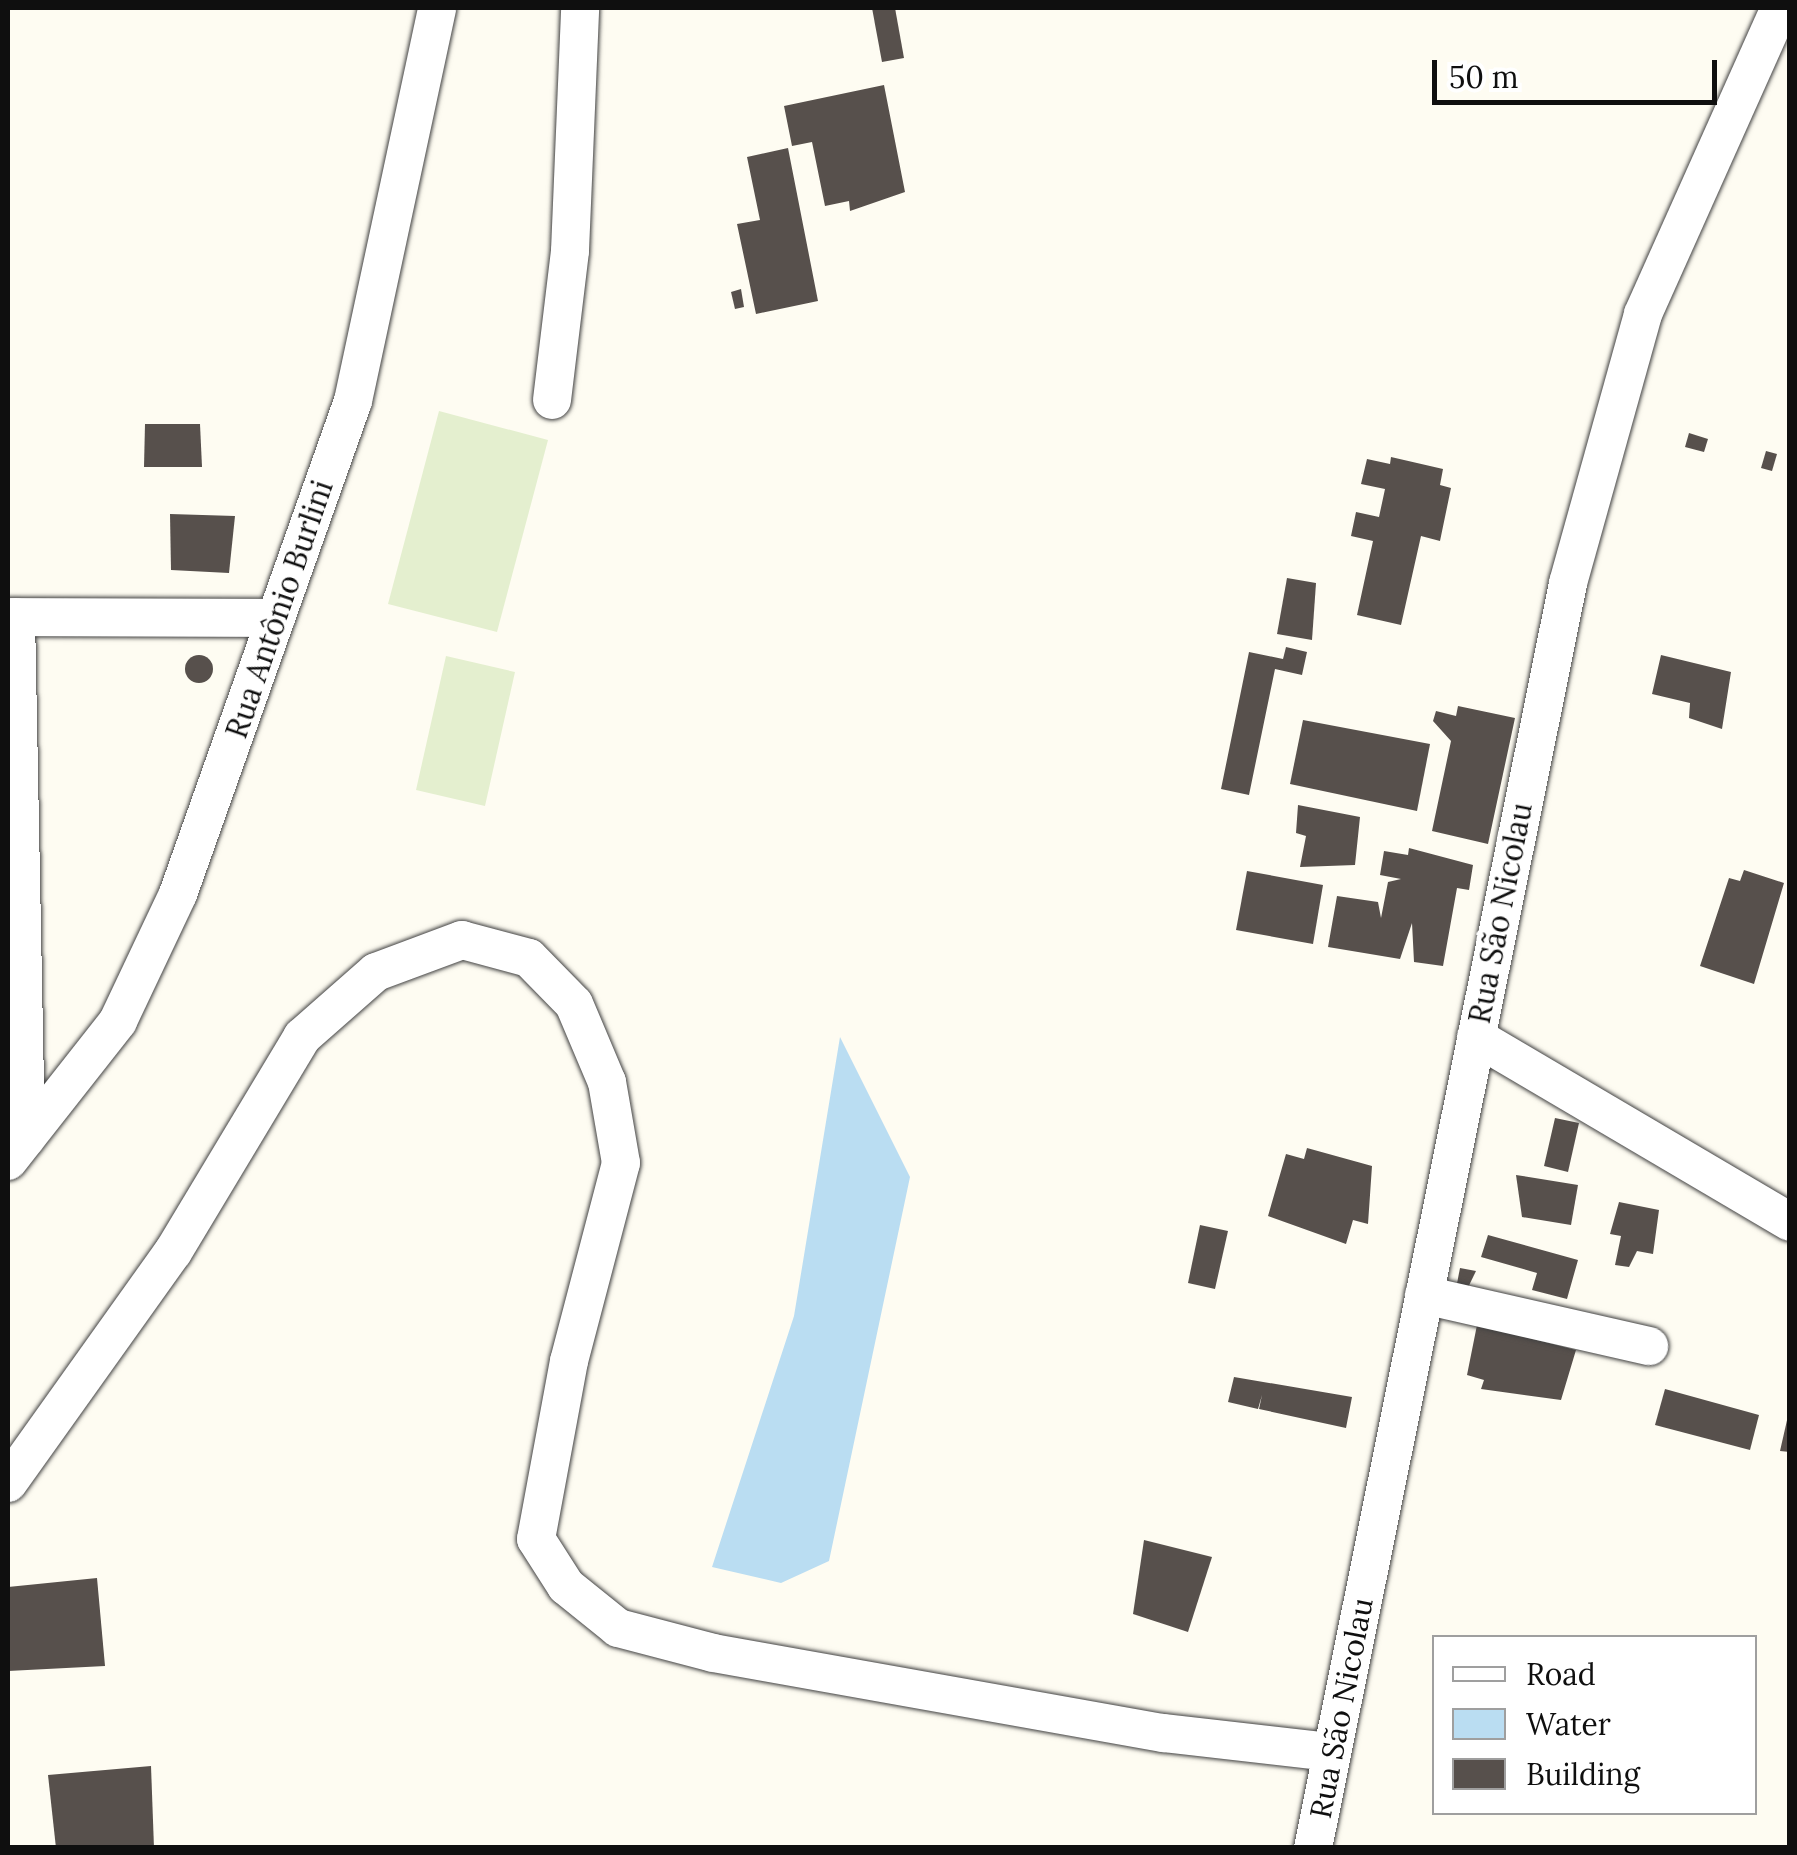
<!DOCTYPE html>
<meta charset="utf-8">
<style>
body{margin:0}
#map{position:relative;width:1797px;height:1855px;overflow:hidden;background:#fefcf2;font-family:Lora,serif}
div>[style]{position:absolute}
.pitch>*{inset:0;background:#e4efcf}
.water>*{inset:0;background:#baddf2}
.building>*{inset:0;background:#57504c}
.round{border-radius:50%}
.roads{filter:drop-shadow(0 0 2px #424242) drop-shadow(0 0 2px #424242)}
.minor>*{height:38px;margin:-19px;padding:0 19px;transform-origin:19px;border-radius:19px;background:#fff}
span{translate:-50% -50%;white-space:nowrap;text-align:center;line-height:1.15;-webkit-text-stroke:10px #fff;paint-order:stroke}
.street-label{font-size:30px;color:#0f0f0f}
.frame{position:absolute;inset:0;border:10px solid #0f0f0f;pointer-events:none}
.legend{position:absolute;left:1432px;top:1635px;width:325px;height:180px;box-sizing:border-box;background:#fff;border:2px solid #9f9f9f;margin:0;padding:12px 18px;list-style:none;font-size:30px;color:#0f0f0f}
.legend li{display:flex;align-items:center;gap:20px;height:50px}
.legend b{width:50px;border:2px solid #9f9f9f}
.scale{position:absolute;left:1432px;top:60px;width:285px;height:45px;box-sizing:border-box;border:5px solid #0f0f0f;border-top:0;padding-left:12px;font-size:30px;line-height:35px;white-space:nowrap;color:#0f0f0f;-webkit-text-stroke:8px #fff;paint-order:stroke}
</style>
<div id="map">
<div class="pitch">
<div style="clip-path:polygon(439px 411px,548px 440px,497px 632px,388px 604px)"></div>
<div style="clip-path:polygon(446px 656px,515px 672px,485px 806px,416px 790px)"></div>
</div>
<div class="water">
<div style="clip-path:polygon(840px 1037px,910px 1177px,829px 1561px,781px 1583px,712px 1567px,794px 1316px)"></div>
</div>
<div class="building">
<div style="clip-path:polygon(872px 8px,895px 8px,904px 58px,882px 62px)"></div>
<div style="clip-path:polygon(884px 85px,905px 192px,850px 211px,849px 201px,825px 206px,812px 142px,792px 146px,784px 106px)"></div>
<div style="clip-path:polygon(788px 148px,818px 301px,756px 314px,737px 224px,760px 220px,747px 157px)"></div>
<div style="clip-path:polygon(741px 289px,744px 307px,735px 309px,731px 292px)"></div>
<div style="clip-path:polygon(145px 424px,200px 424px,202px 467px,144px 467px)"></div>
<div style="clip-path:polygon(1689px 433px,1708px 439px,1704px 452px,1685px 447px)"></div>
<div style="clip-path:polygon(1766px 451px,1777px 454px,1772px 471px,1761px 468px)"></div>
<div style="clip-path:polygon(1391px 457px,1443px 469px,1440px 485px,1451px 488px,1440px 541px,1421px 536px,1401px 625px,1357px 615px,1373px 541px,1351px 536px,1356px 512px,1379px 517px,1385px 489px,1361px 484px,1367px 459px,1390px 464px)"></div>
<div style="clip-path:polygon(170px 514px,235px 516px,229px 573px,171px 570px)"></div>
<div style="clip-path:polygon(1287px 578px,1316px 583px,1312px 640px,1277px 634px)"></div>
<div style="clip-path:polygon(1286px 647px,1307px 652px,1302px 675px,1275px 669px,1249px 795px,1221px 789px,1249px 652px,1283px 659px)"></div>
<div style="clip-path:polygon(1661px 655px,1731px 672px,1722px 729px,1689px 718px,1690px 703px,1652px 694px)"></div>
<div class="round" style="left:185px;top:655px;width:28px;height:28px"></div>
<div style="clip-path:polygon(1458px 706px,1515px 718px,1488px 844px,1432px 831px,1451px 741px,1433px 721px,1436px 711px,1456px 716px)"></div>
<div style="clip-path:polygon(1303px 720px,1430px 744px,1417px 811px,1290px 784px)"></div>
<div style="clip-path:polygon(1298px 805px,1360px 817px,1355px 865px,1300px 867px,1306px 836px,1296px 833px)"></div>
<div style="clip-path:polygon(1409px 848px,1473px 865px,1469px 890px,1457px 888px,1443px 966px,1414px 962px,1412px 923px,1400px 959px,1328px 947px,1337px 896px,1378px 902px,1381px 918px,1388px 882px,1401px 879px,1380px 875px,1384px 851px,1408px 855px)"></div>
<div style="clip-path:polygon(1744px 870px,1784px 883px,1754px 984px,1700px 966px,1729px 878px,1740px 881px)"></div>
<div style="clip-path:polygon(1247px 871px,1323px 885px,1313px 944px,1236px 930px)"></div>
<div style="clip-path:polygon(1555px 1118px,1579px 1123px,1568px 1172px,1544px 1166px)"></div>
<div style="clip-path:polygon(1307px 1148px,1372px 1166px,1368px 1224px,1353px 1220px,1346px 1244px,1268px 1216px,1286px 1154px,1304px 1159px)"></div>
<div style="clip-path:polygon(1516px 1175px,1578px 1185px,1571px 1225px,1522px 1217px)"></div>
<div style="clip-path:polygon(1619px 1202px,1659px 1210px,1653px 1254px,1637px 1251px,1629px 1267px,1615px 1265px,1621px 1236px,1610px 1234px)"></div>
<div style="clip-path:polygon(1200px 1225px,1228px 1231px,1215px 1289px,1188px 1283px)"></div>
<div style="clip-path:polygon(1488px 1235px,1578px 1260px,1567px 1299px,1532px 1290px,1537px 1273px,1481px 1257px)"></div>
<div style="clip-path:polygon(1460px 1268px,1476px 1271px,1462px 1300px,1454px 1299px)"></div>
<div style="clip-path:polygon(1477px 1325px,1576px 1350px,1561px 1400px,1481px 1389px,1484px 1380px,1467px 1375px)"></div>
<div style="clip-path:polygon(1234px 1377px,1352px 1397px,1346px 1428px,1259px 1409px,1262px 1395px,1258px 1409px,1228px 1402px)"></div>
<div style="clip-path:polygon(1665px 1389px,1759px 1415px,1750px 1450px,1655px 1425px)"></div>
<div style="clip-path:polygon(1790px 1407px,1790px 1452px,1780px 1451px)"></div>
<div style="clip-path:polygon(1144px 1540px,1212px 1557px,1188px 1632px,1133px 1614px)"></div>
<div style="clip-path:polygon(97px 1578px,105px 1666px,8px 1671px,8px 1587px)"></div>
<div style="clip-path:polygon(151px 1766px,154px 1848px,56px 1848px,48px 1775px)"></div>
</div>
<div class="roads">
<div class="minor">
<div style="left:552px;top:400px;width:150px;rotate:-83.1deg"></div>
<div style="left:570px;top:251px;width:243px;rotate:-87.6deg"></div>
<div style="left:8px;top:617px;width:268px;rotate:0.2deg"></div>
<div style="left:16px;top:617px;width:521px;rotate:88.9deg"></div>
<div style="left:1476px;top:1037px;width:364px;rotate:30.5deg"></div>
<div style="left:8px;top:1161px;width:178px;rotate:-51.8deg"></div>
<div style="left:118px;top:1021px;width:140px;rotate:-64.7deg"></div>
<div style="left:178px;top:894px;width:523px;rotate:-70.46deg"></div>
<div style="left:353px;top:401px;width:402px;rotate:-77.9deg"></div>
<div style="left:1424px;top:1295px;width:231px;rotate:12.8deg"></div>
<div style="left:8px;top:1483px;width:284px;rotate:-54.5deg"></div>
<div style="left:173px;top:1252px;width:251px;rotate:-59deg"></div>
<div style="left:302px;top:1037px;width:98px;rotate:-41.3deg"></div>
<div style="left:376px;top:972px;width:92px;rotate:-20.4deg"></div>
<div style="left:462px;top:940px;width:69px;rotate:15deg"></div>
<div style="left:529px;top:958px;width:64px;rotate:45.6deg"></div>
<div style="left:574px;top:1004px;width:85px;rotate:67.1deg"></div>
<div style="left:607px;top:1082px;width:82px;rotate:80.2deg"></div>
<div style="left:621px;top:1163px;width:205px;rotate:104.7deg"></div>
<div style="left:569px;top:1361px;width:181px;rotate:100.5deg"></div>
<div style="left:536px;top:1539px;width:56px;rotate:57.4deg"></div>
<div style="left:566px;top:1586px;width:67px;rotate:38.9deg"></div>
<div style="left:618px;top:1628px;width:98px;rotate:14.7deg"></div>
<div style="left:713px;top:1653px;width:458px;rotate:10.1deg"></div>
<div style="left:1164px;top:1733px;width:169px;rotate:6.5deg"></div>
<div style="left:1313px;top:1848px;width:1290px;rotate:-78.6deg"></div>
<div style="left:1568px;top:583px;width:279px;rotate:-74.4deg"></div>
<div style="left:1643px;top:314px;width:335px;rotate:-65.9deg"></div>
</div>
</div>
<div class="street-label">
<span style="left:279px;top:609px;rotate:-71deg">Rua Antônio Burlini</span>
<span style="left:1500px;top:913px;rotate:-79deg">Rua São Nicolau</span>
<span style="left:1341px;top:1708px;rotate:-79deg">Rua São Nicolau</span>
</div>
<div class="frame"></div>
<ul class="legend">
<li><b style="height:12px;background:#fff"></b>Road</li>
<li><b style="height:28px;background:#baddf2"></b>Water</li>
<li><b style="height:28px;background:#57504c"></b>Building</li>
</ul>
<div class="scale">50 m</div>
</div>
